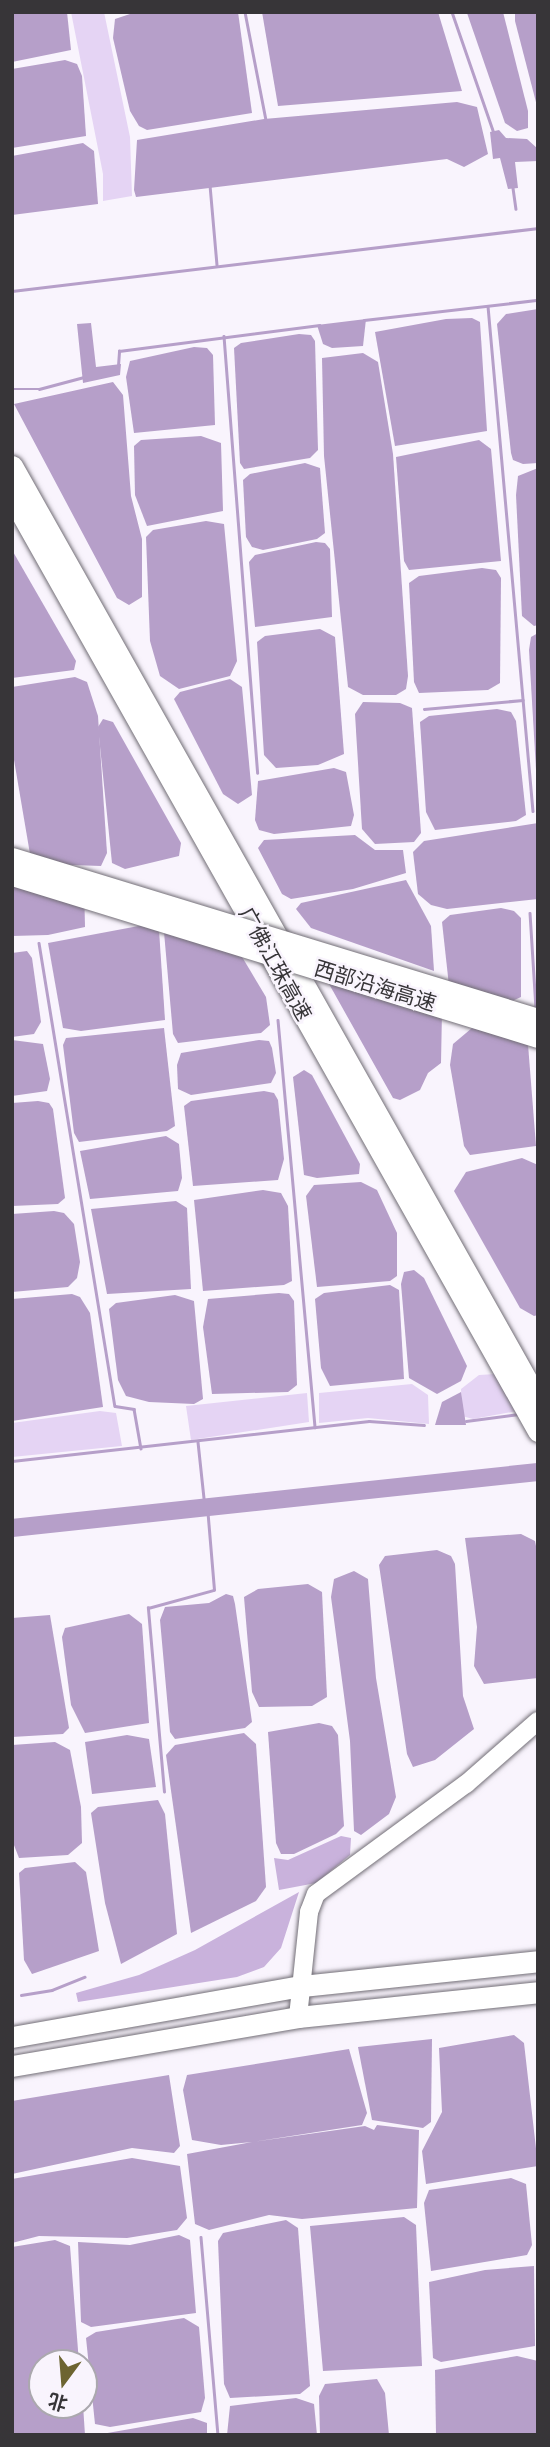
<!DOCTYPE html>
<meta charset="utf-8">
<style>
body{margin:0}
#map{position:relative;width:550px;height:2447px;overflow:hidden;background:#f9f4fd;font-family:"PT Sans","Noto Sans SC",sans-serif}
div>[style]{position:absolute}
.green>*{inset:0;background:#e5d4f4}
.forest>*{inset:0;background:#c9b2dc}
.water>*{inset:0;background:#b69fc9}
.stream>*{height:2.5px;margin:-1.25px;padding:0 1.25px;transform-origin:1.25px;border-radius:1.25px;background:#b69fc9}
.river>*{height:18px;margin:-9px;padding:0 9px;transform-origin:9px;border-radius:9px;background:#b69fc9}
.roads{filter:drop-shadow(0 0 2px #726e76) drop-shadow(0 0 2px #726e76)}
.major>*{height:18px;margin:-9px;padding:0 9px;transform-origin:9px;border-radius:9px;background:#fff}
.highway>*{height:21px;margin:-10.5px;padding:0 10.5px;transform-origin:10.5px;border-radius:10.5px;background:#fff}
.bridges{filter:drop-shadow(0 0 2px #726e76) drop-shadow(0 0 2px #726e76)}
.highway-bridge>*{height:21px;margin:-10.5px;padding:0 10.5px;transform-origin:10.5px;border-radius:10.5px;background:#fff}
span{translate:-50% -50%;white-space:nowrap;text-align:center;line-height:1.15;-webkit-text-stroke:5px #f9f4fd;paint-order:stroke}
.street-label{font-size:21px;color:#373538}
.frame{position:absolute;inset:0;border:14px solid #373538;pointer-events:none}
.north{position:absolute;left:28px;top:2349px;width:70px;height:70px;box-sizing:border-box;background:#f9f4fd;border:2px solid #aba8ae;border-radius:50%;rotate:196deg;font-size:19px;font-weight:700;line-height:28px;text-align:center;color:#373538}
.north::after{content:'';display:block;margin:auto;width:24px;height:32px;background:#6d6431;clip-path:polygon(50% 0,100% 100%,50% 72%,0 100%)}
</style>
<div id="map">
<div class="green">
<div style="clip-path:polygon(71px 12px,104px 12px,130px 137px,132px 196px,103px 201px,103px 174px)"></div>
<div style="clip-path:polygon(496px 1374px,517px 1411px,473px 1419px,462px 1416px,461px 1389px,479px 1375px)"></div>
<div style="clip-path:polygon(412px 1384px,428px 1395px,429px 1424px,368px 1418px,319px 1423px,319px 1393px)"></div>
<div style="clip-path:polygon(307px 1393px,309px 1422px,191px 1440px,186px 1406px)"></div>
<div style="clip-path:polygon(100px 1411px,116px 1413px,122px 1446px,12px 1457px,12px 1423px)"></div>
</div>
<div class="forest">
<div style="clip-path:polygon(341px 1836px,351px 1838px,350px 1855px,316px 1883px,279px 1890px,274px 1858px,288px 1860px)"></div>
<div style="clip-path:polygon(299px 1892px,281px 1948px,264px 1967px,237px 1977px,78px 2002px,76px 1993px,139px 1975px,195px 1950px)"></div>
</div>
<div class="water">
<div style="clip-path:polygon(12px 12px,67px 12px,71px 50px,12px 62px)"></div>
<div style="clip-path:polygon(136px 12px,238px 12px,252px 113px,147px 130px,139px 126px,130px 111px,113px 38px,115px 19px)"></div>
<div style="clip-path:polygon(262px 12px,438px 12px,462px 91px,278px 106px)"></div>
<div style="clip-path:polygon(503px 12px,528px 111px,528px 128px,517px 131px,505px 123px,467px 13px)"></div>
<div style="clip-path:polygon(515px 12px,538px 12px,538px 110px,515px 21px)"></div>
<div style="clip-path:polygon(65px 60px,77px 64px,82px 76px,86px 136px,12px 148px,12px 69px)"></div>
<div style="clip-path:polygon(457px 102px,477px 107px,488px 154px,464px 167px,447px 159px,136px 197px,134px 190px,137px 140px,264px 119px)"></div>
<div style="clip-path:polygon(499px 130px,506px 138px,527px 139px,538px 149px,538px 161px,515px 162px,518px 188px,508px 189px,500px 158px,493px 159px,490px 132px)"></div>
<div style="clip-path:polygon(83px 143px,94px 151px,98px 204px,12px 215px,12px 156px)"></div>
<div style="clip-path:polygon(538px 309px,538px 463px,523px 464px,513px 460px,511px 453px,497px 324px,506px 314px)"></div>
<div style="clip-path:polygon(366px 319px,363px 346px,332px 348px,323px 344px,317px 325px)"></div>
<div style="clip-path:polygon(446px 319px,472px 318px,480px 322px,487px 431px,395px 446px,375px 332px)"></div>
<div style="clip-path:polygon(91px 323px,96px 367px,121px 364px,120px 375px,83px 383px,77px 324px)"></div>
<div style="clip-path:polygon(299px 334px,311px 335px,315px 341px,318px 450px,310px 458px,244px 469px,240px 463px,234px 348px,241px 343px)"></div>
<div style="clip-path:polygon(194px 347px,207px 348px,213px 355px,215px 425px,134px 433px,126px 377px,130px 361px)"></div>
<div style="clip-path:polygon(363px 353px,378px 362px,393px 454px,408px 676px,406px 689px,396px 695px,363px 695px,348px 687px,324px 456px,322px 358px)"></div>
<div style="clip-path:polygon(113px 382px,123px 395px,131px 496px,142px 539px,142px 597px,129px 605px,117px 598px,14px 404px)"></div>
<div style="clip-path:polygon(201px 436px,221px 443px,223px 511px,147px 526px,135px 495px,134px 446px,141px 440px)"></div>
<div style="clip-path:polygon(479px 440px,491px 449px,501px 561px,409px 570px,404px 561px,396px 457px)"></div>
<div style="clip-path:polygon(305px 463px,320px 468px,325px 533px,317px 539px,263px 550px,252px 547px,246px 537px,243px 480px,250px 474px)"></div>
<div style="clip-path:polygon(538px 468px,538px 625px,534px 626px,522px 616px,516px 495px,518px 476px)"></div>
<div style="clip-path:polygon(206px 521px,224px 524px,237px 661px,230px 676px,179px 689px,160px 676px,150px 641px,146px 537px,153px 530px)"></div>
<div style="clip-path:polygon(316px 542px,325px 543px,330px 549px,332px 617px,255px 627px,249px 562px,255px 555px)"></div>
<div style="clip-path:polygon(12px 550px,76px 661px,74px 670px,12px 678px)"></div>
<div style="clip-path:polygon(482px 568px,496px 570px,501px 578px,500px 683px,488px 690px,419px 693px,414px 682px,409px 583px,419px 576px)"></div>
<div style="clip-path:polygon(320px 629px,335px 637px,344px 754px,318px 765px,276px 768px,264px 755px,257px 642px,265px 636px)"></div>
<div style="clip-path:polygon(538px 633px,538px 804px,529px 650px,531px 637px)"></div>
<div style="clip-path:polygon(75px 677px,87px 682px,98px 716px,107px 853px,101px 866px,44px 864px,30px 854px,12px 748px,12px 687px)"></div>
<div style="clip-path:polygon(230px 679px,242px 687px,252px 795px,238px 804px,223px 794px,174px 699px,180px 692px)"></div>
<div style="clip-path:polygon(363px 702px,400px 703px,412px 708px,421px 833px,414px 842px,375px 844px,362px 829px,355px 714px)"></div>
<div style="clip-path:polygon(497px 709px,511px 712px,516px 721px,526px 815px,516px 821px,435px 830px,426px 812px,420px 722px,429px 716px)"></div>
<div style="clip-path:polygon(103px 719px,113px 722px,181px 843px,179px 856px,125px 869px,112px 863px,98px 727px)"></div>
<div style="clip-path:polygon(334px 768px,346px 772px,354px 815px,351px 826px,274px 834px,259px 830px,255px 820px,258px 781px)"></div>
<div style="clip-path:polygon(538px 823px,538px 899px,447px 909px,431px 905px,418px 894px,413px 852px,424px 841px)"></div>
<div style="clip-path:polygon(355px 835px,375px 850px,403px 850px,406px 873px,353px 889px,291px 899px,282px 894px,258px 848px,264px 840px)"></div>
<div style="clip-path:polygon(12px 867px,84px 884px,85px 927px,48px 935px,12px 936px)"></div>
<div style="clip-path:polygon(406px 880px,431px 926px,434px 971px,311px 928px,296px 909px,301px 903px)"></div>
<div style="clip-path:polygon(501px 908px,514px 911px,521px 918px,521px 997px,510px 1002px,451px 1004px,442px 922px,450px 915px)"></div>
<div style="clip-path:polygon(144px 925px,159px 930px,165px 1020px,81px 1031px,63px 1028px,48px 943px)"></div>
<div style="clip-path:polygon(226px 930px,266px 997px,270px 1025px,261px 1033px,178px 1043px,173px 1034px,164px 932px)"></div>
<div style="clip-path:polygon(27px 951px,32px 958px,41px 1022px,34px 1034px,12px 1037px,12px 953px)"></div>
<div style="clip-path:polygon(324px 975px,442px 1012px,441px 1063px,428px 1073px,420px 1090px,400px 1100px,393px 1098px)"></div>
<div style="clip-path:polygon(526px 1019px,536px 1146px,470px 1155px,464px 1146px,450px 1065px,453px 1044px,472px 1028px)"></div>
<div style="clip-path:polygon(164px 1028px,175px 1126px,167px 1131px,79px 1142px,74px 1133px,63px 1045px,66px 1038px)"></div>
<div style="clip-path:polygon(12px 1040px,43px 1044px,50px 1079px,47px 1091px,12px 1096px)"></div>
<div style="clip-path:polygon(259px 1040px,269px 1041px,272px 1048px,276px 1073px,271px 1083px,191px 1095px,178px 1089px,177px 1065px,181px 1053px)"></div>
<div style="clip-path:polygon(304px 1070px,312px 1075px,360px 1164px,359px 1174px,317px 1178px,304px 1175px,293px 1077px)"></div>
<div style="clip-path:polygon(264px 1091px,274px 1093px,278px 1100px,284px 1159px,278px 1180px,193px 1186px,184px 1106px,191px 1101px)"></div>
<div style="clip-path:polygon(38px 1101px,49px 1103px,53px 1109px,65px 1198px,58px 1204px,12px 1206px,12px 1103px)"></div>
<div style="clip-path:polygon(166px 1136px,179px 1144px,182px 1178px,178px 1191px,90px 1199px,80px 1151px)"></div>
<div style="clip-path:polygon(522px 1158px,538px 1165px,538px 1315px,534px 1316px,520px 1308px,454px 1191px,466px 1172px)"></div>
<div style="clip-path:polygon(361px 1182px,377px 1190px,397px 1233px,397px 1276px,390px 1281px,317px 1287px,306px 1196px,314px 1185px)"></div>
<div style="clip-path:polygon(263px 1190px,281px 1193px,288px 1206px,292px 1281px,284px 1285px,203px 1291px,194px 1200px)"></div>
<div style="clip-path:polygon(176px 1201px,187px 1208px,191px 1289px,107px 1294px,91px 1209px)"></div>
<div style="clip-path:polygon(54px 1211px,64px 1213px,74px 1224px,80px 1262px,77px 1278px,68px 1287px,12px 1292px,12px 1214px)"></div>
<div style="clip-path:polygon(414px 1270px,424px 1278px,467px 1366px,461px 1381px,437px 1394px,409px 1378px,401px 1284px,404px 1272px)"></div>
<div style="clip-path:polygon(390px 1285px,399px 1290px,404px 1379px,330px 1386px,321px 1368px,315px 1299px,324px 1293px)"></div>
<div style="clip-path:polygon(279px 1293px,289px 1294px,294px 1301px,297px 1385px,288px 1392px,212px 1394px,203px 1327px,208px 1299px)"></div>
<div style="clip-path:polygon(72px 1294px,80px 1297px,90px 1313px,103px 1407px,12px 1421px,12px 1299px)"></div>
<div style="clip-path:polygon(175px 1295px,194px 1301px,203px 1399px,194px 1404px,149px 1402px,126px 1396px,118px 1380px,109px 1309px,116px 1303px)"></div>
<div style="clip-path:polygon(461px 1392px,466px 1425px,435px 1425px,442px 1402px)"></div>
<div style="clip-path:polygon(521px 1534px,535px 1541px,538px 1556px,538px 1678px,484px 1684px,474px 1666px,477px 1627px,465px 1538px)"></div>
<div style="clip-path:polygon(437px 1550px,451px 1556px,455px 1564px,463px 1696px,474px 1729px,435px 1760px,413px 1767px,407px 1754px,379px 1565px,385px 1556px)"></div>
<div style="clip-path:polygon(354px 1571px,368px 1579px,376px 1678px,396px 1797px,389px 1814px,361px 1835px,354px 1831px,350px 1741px,331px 1597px,334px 1579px)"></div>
<div style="clip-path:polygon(308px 1584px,322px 1592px,327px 1697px,312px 1706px,259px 1707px,252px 1692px,244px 1597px,258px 1589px)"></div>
<div style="clip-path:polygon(226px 1594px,233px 1596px,235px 1604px,252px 1722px,245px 1728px,175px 1739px,170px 1732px,160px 1620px,165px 1607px,209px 1603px)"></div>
<div style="clip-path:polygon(129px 1614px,142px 1624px,149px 1723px,85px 1733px,71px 1705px,62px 1637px,65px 1628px)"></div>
<div style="clip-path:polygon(50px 1615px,69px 1728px,63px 1734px,12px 1737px,12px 1618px)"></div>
<div style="clip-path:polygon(319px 1723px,332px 1726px,338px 1735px,344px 1826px,336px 1834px,294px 1854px,281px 1854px,276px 1843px,268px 1732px)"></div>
<div style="clip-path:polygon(244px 1733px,256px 1744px,266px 1887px,256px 1901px,191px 1933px,166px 1755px,175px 1745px)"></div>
<div style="clip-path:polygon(127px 1735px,149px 1739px,156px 1787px,92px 1794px,85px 1742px)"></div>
<div style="clip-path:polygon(55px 1742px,70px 1750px,81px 1807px,82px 1843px,68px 1855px,19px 1858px,12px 1840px,12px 1745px)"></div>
<div style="clip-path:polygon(158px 1800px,165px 1814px,177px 1934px,121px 1964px,105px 1903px,91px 1813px,98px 1807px)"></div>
<div style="clip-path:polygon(75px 1862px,86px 1872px,99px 1951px,32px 1974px,24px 1960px,19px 1873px,25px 1868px)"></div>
<div style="clip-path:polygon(514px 2035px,524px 2043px,538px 2166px,426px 2184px,422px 2151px,442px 2112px,439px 2048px)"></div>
<div style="clip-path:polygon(432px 2039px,431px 2122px,423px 2128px,372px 2120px,358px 2047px)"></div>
<div style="clip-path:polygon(349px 2049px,367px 2113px,362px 2125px,253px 2142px,365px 2126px,374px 2130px,377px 2125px,419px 2130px,417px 2208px,302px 2219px,269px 2215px,209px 2230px,195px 2224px,187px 2154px,252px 2142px,221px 2145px,192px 2140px,183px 2090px,187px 2075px)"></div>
<div style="clip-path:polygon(169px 2075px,180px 2146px,174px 2153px,132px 2148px,12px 2174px,12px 2101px)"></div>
<div style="clip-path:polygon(132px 2158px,180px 2166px,187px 2218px,177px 2230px,127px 2238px,39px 2236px,12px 2243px,12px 2179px)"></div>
<div style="clip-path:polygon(511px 2178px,526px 2184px,532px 2245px,527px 2255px,431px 2271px,424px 2203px,429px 2190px)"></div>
<div style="clip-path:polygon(404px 2217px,416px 2225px,422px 2366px,323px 2371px,310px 2226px)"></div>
<div style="clip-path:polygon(286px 2220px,298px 2228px,310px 2386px,300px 2394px,230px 2398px,224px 2384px,218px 2241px,223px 2233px)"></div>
<div style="clip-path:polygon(179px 2235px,190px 2240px,196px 2313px,91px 2327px,81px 2322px,78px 2242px,130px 2245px)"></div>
<div style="clip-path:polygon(55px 2240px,70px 2246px,79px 2363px,42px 2363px,42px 2405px,83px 2405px,85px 2435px,12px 2435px,12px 2247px)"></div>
<div style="clip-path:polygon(534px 2266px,535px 2346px,441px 2362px,433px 2358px,429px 2282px,485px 2270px)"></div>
<div style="clip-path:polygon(184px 2318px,199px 2327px,205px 2398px,201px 2412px,110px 2427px,95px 2424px,86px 2338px,96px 2332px)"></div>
<div style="clip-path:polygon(517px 2356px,538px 2361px,538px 2435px,436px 2435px,435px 2370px)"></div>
<div style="clip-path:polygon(377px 2379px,385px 2393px,389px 2435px,320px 2435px,319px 2396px,325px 2384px)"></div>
<div style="clip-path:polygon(296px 2398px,314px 2404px,317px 2435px,227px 2435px,230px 2406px)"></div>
<div style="clip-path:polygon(193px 2418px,207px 2423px,207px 2435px,96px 2435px)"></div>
</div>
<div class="stream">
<div style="left:245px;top:12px;width:110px;rotate:79deg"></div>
<div style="left:452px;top:12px;width:128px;rotate:70.9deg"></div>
<div style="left:210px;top:185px;width:80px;rotate:85deg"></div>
<div style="left:513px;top:188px;width:21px;rotate:82deg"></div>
<div style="left:12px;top:291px;width:530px;rotate:-6.83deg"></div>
<div style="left:488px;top:306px;width:507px;rotate:84.91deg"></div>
<div style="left:364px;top:320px;width:175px;rotate:-6.6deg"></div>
<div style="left:224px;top:336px;width:438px;rotate:85.6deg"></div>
<div style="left:118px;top:366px;width:15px;rotate:-86deg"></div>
<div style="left:119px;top:351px;width:202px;rotate:-7.4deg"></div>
<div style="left:12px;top:389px;width:27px"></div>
<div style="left:39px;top:389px;width:47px;rotate:-14.9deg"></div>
<div style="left:424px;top:709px;width:99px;rotate:-5.2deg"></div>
<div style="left:530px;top:913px;width:96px;rotate:86.4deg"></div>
<div style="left:39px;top:943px;width:469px;rotate:80.7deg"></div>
<div style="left:115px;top:1406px;width:19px;rotate:9deg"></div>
<div style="left:134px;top:1409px;width:40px;rotate:80deg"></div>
<div style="left:278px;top:1020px;width:409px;rotate:84.8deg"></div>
<div style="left:466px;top:1421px;width:53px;rotate:-7.5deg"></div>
<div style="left:198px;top:1442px;width:66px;rotate:83.9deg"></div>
<div style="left:12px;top:1461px;width:359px;rotate:-6.4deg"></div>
<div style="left:369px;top:1421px;width:55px;rotate:4.2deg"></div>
<div style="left:164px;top:1792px;width:185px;rotate:-95deg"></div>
<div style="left:148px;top:1608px;width:68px;rotate:-15.3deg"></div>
<div style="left:214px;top:1590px;width:83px;rotate:-94.8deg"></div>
<div style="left:21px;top:1995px;width:31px;rotate:-9deg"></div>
<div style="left:52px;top:1990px;width:35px;rotate:-22deg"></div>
<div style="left:201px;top:2237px;width:199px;rotate:85.1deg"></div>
</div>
<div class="river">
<div style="left:12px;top:1528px;width:529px;rotate:-6.08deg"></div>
</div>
<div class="roads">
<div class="major">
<div style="left:298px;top:2017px;width:106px;rotate:-84deg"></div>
<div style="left:309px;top:1912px;width:19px;rotate:-69deg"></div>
<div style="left:316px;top:1894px;width:186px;rotate:-36.3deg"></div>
<div style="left:466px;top:1784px;width:96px;rotate:-41.2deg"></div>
</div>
<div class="highway">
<div style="left:12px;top:466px;width:1072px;rotate:60.61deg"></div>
<div style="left:12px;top:497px;width:1072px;rotate:60.61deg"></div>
<div style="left:12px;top:2037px;width:294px;rotate:-10deg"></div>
<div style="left:302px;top:1986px;width:237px;rotate:-6deg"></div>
<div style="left:12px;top:2066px;width:290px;rotate:-9.7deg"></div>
<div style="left:298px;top:2017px;width:241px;rotate:-5.9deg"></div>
</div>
</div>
<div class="bridges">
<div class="highway-bridge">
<div style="left:12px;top:858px;width:550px;rotate:17.02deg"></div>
<div style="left:12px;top:875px;width:550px;rotate:17.12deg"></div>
</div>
</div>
<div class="street-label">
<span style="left:275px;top:964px;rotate:61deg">广佛江珠高速</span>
<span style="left:375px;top:986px;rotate:17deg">西部沿海高速</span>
</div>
<div class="frame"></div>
<div class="north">北</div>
</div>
